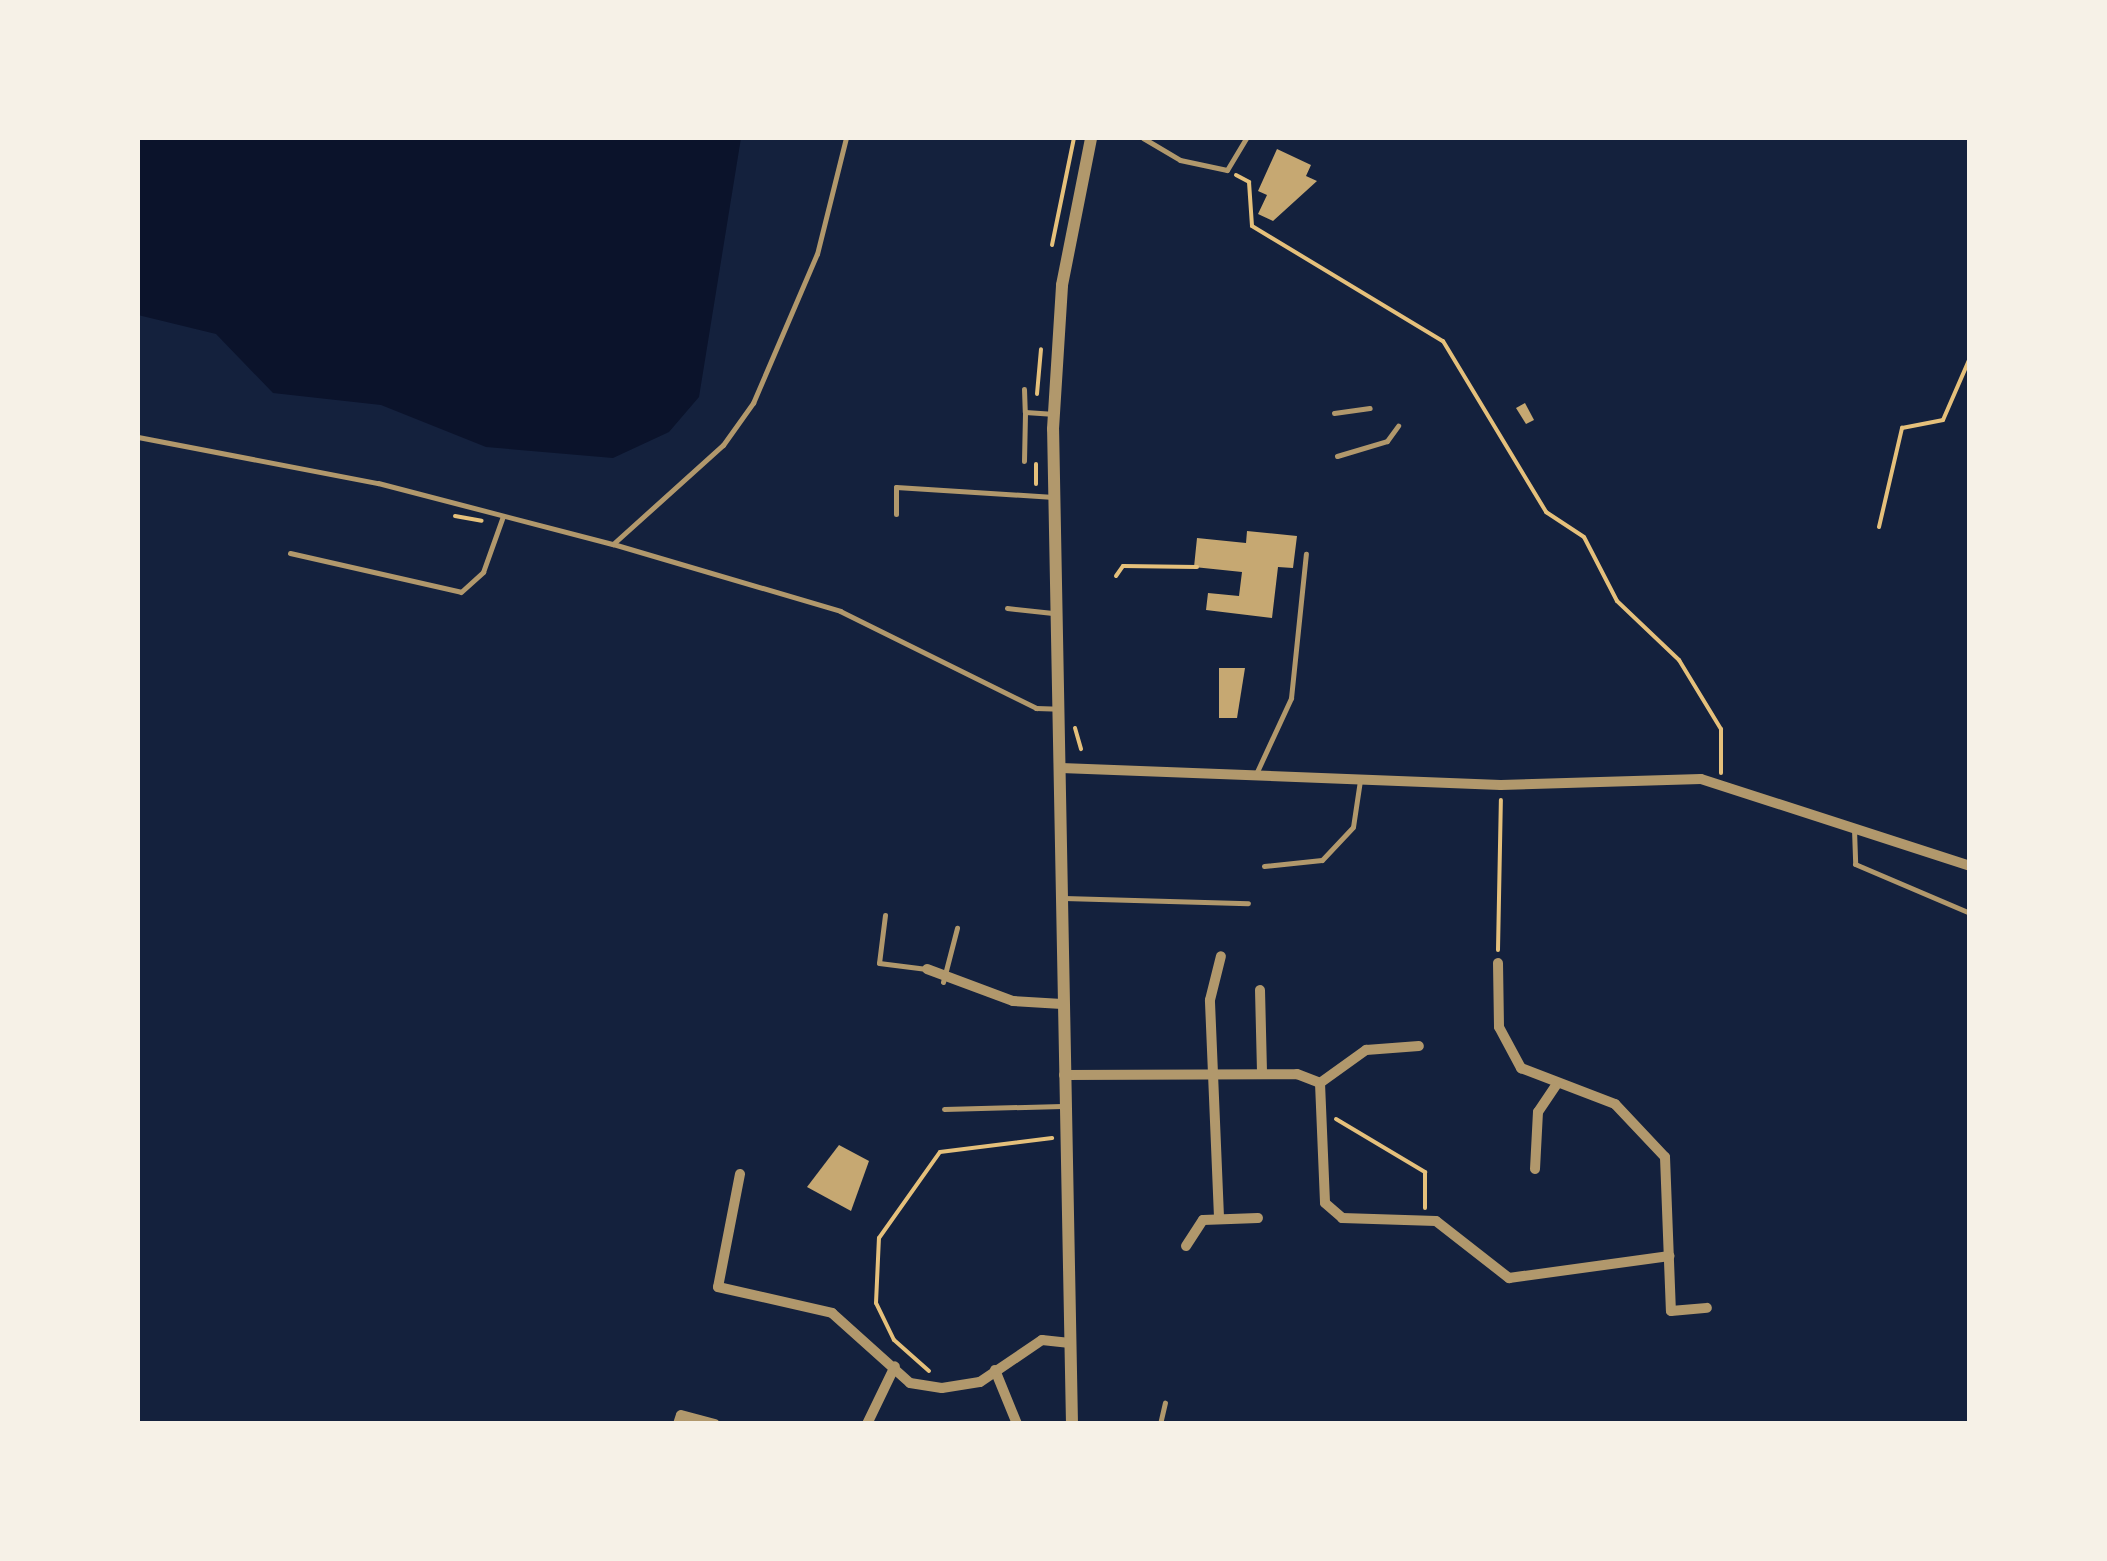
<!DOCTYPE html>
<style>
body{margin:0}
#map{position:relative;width:2107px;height:1561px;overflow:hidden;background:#14213d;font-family:Georgia,serif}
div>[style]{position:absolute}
.water>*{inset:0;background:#0b132b}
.building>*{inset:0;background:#c6a872}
.path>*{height:4px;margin:-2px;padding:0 2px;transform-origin:2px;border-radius:2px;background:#e5c07b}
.service>*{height:5px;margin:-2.5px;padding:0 2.5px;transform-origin:2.5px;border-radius:2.5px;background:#b1986c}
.minor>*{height:10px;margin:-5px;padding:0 5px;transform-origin:5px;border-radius:5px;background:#b1986c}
.tertiary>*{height:12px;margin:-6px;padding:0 6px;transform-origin:6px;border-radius:6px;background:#b1986c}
span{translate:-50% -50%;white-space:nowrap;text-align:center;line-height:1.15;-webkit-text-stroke:9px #f6f1e7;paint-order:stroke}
.frame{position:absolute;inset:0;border:140px solid #f6f1e7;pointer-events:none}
</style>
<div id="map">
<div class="water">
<div style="clip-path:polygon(138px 138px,741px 138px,699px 397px,669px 432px,613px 458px,486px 447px,381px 405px,273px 393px,216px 334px,138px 315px)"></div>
</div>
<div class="building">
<div style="clip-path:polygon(1277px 149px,1311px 165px,1306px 176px,1317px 181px,1273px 221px,1258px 214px,1267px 195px,1258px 191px)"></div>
<div style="clip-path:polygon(1525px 403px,1534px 420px,1526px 424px,1516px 408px)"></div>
<div style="clip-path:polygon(1247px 531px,1297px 536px,1293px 568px,1278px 567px,1272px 618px,1206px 610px,1208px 593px,1239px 596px,1242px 572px,1194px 567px,1197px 538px,1246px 543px)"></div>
<div style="clip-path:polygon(1219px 668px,1245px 668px,1237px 718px,1219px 718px)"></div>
<div style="clip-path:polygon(839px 1145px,869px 1161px,851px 1211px,807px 1187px)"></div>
</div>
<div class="path">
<div style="left:1236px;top:175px;width:15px;rotate:28deg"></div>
<div style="left:1249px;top:182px;width:44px;rotate:86.1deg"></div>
<div style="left:1252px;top:226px;width:223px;rotate:31.1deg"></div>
<div style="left:1443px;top:341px;width:200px;rotate:58.9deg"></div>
<div style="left:1546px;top:512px;width:45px;rotate:33.3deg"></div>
<div style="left:1584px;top:537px;width:72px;rotate:62.7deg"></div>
<div style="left:1617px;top:601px;width:86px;rotate:43.6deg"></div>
<div style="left:1679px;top:660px;width:81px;rotate:58.7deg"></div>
<div style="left:1721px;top:729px;width:44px;rotate:90deg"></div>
<div style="left:1052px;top:245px;width:109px;rotate:-78.4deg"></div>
<div style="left:1037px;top:394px;width:45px;rotate:-84.9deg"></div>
<div style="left:1036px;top:484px;width:20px;rotate:-90deg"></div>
<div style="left:455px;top:516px;width:27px;rotate:10deg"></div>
<div style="left:1879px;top:527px;width:102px;rotate:-76.9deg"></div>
<div style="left:1902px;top:428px;width:42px;rotate:-11deg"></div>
<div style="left:1943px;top:420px;width:68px;rotate:-66.5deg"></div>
<div style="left:1116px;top:576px;width:12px;rotate:-55deg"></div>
<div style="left:1123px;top:566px;width:74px;rotate:0.8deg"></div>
<div style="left:1075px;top:728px;width:22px;rotate:74deg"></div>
<div style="left:1498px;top:950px;width:150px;rotate:-88.9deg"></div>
<div style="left:1336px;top:1119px;width:104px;rotate:30.8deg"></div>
<div style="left:1425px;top:1172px;width:36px;rotate:90deg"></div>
<div style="left:929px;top:1371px;width:47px;rotate:-138.5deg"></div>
<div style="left:894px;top:1340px;width:41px;rotate:-115.9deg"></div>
<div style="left:876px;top:1303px;width:65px;rotate:-87.4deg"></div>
<div style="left:879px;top:1238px;width:105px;rotate:-54.7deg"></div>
<div style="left:940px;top:1152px;width:113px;rotate:-7.1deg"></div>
</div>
<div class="service">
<div style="left:1143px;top:138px;width:43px;rotate:30.7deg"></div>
<div style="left:1180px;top:160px;width:48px;rotate:12deg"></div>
<div style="left:1227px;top:170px;width:37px;rotate:-59deg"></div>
<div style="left:1024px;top:389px;width:23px;rotate:88deg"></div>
<div style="left:1334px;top:413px;width:36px;rotate:-8deg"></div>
<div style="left:138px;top:437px;width:244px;rotate:10.9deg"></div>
<div style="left:378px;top:483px;width:243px;rotate:14.6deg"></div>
<div style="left:613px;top:544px;width:237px;rotate:16.4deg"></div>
<div style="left:840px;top:611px;width:219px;rotate:26.3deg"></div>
<div style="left:1036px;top:708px;width:23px;rotate:2deg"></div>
<div style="left:1337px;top:456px;width:52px;rotate:-16.7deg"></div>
<div style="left:1387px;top:441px;width:19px;rotate:-54deg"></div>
<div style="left:1024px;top:461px;width:49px;rotate:-88.8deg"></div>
<div style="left:1025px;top:412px;width:26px;rotate:4deg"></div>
<div style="left:896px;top:514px;width:27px;rotate:-90deg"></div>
<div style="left:896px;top:487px;width:158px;rotate:3.6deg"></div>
<div style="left:613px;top:544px;width:148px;rotate:-42deg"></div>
<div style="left:723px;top:445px;width:52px;rotate:-54.5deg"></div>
<div style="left:753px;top:403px;width:162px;rotate:-66.8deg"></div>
<div style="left:817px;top:254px;width:120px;rotate:-76deg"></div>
<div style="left:290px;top:553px;width:175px;rotate:12.8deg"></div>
<div style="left:461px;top:592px;width:30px;rotate:-42deg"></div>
<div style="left:483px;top:572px;width:59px;rotate:-70.3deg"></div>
<div style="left:1007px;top:608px;width:46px;rotate:6.2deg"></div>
<div style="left:1255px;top:776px;width:86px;rotate:-65.2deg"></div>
<div style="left:1291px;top:698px;width:145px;rotate:-84.1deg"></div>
<div style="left:1854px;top:829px;width:35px;rotate:88deg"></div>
<div style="left:1855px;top:864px;width:125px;rotate:23.1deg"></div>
<div style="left:1264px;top:866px;width:58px;rotate:-5.9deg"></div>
<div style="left:1322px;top:860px;width:45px;rotate:-46.8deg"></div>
<div style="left:1353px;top:827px;width:48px;rotate:-81.5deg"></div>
<div style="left:1064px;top:898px;width:184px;rotate:1.6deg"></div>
<div style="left:885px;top:915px;width:48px;rotate:97.1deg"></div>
<div style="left:879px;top:963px;width:48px;rotate:7.1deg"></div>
<div style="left:943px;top:982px;width:56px;rotate:-75.5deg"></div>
<div style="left:944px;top:1109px;width:118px;rotate:-1.5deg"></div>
<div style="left:1160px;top:1424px;width:22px;rotate:-77deg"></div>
</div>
<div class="minor">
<div style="left:1061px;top:768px;width:440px;rotate:2.2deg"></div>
<div style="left:1501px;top:785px;width:200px;rotate:-1.7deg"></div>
<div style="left:1701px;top:779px;width:283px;rotate:17.9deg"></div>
<div style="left:1498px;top:963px;width:64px;rotate:89.1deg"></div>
<div style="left:1499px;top:1027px;width:47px;rotate:61.8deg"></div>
<div style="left:1521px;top:1068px;width:101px;rotate:21deg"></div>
<div style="left:1615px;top:1104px;width:73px;rotate:46.7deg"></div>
<div style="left:1665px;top:1157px;width:154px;rotate:87.8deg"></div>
<div style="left:1671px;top:1311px;width:36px;rotate:-5deg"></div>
<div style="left:927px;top:969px;width:92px;rotate:20.4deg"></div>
<div style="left:1013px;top:1001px;width:49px;rotate:3.5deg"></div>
<div style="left:1260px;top:990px;width:83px;rotate:88.6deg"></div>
<div style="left:1064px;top:1075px;width:233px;rotate:-0.2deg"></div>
<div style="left:1297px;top:1074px;width:25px;rotate:21deg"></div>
<div style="left:1320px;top:1083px;width:120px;rotate:87.6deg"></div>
<div style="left:1325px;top:1203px;width:23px;rotate:41deg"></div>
<div style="left:1342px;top:1218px;width:94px;rotate:1.8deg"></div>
<div style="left:1436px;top:1221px;width:93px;rotate:38deg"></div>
<div style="left:1509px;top:1278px;width:162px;rotate:-7.8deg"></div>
<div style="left:1320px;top:1083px;width:57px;rotate:-35.7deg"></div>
<div style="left:1366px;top:1050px;width:53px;rotate:-4.3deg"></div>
<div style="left:1535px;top:1169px;width:57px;rotate:-87deg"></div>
<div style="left:1538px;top:1112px;width:34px;rotate:-56deg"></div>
<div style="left:740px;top:1174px;width:115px;rotate:101deg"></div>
<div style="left:718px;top:1287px;width:117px;rotate:12.8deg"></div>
<div style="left:832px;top:1313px;width:105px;rotate:41.9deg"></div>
<div style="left:910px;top:1383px;width:32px;rotate:9deg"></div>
<div style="left:942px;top:1388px;width:38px;rotate:-9deg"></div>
<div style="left:980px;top:1382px;width:75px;rotate:-34.1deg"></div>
<div style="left:1042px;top:1340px;width:28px;rotate:6deg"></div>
<div style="left:1219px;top:1217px;width:217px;rotate:-92.4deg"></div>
<div style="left:1210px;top:1000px;width:45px;rotate:-76deg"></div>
<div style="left:1186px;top:1246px;width:31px;rotate:-57deg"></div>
<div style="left:1203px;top:1220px;width:55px;rotate:-2.1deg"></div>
<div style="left:995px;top:1370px;width:58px;rotate:67.8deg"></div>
<div style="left:678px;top:1424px;width:9px;rotate:-72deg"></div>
<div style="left:681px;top:1415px;width:35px;rotate:15deg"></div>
<div style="left:867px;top:1424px;width:64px;rotate:-64.2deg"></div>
</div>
<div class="tertiary">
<div style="left:1072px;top:1424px;width:995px;rotate:-91.09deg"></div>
<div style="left:1053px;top:429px;width:144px;rotate:-86.4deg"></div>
<div style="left:1062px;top:285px;width:150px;rotate:-78.8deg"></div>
</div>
<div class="frame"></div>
</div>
